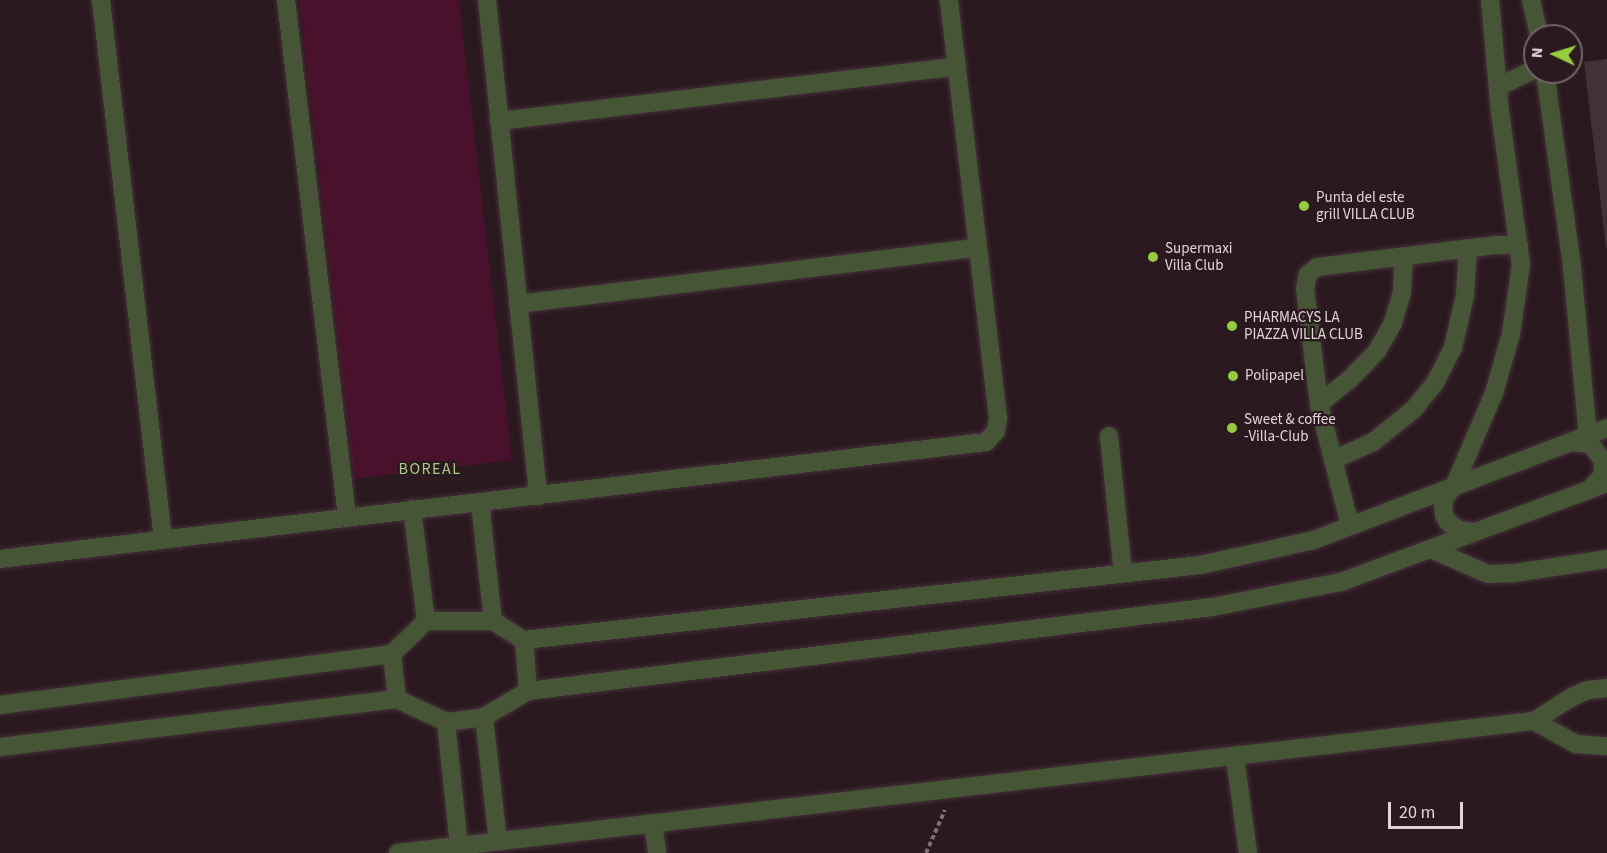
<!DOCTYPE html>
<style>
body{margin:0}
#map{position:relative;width:1607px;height:853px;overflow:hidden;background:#2a191f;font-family:"Source Sans 3",sans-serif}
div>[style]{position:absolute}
.green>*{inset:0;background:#4a112c}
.building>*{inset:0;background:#443137}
.path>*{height:4px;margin-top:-2px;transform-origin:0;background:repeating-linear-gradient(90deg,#7f7075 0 4.5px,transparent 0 7.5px)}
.roads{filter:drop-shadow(0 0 2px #443339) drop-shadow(0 0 2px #443339)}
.minor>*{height:18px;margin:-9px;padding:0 9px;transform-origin:9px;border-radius:9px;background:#475537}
.dots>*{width:16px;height:16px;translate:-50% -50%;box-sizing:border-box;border:3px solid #2a191f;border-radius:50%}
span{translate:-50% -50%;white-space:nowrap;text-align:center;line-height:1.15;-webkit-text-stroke:4.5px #2a191f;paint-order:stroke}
.poi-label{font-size:15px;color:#e1d4d8}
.left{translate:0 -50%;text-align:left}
.neighbourhood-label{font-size:16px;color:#abcb85;letter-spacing:1.5px}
.north{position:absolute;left:1523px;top:24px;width:60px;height:60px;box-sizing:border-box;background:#2a191f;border:2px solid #736469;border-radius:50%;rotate:274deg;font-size:16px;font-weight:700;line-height:24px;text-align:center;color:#e1d4d8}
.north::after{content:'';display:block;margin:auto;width:21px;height:27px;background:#94cc3b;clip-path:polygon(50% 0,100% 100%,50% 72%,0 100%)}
.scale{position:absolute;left:1388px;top:802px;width:75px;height:27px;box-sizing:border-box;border:3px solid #e1d4d8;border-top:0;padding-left:8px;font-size:18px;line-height:21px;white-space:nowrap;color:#e1d4d8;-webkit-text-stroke:4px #2a191f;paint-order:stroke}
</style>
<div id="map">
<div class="green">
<div style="clip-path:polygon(299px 0,459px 0,512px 460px,354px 479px)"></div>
</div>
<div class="building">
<div style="clip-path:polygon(1607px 59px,1607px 247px,1606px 248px,1584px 62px)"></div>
</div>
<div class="path">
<div style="left:926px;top:853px;width:47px;rotate:-66.2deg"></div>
</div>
<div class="roads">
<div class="minor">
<div style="left:101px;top:0;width:543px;rotate:83.44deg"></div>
<div style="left:286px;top:0;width:521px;rotate:83.27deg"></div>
<div style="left:487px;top:0;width:499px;rotate:84.1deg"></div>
<div style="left:1531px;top:0;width:37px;rotate:77deg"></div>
<div style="left:1545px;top:72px;width:197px;rotate:82.1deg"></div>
<div style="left:1572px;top:267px;width:169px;rotate:84.6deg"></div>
<div style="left:1498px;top:87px;width:41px;rotate:-25.9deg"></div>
<div style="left:499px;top:121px;width:461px;rotate:-6.8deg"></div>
<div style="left:518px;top:304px;width:462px;rotate:-7deg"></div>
<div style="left:1319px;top:404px;width:40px;rotate:-39deg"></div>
<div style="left:1350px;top:379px;width:39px;rotate:-46deg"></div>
<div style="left:1377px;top:351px;width:32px;rotate:-60deg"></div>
<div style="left:1393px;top:323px;width:32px;rotate:-74deg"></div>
<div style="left:1402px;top:292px;width:36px;rotate:-87deg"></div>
<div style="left:1109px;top:436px;width:138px;rotate:84.2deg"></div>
<div style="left:1571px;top:442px;width:19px;rotate:6deg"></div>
<div style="left:1590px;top:444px;width:21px;rotate:51deg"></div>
<div style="left:1603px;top:460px;width:15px;rotate:90deg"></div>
<div style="left:1603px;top:475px;width:19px;rotate:133deg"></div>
<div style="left:1333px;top:460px;width:44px;rotate:-24.2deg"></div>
<div style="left:1373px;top:442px;width:51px;rotate:-38.7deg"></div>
<div style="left:1413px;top:410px;width:35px;rotate:-51deg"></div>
<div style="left:1435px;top:383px;width:39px;rotate:-63deg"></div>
<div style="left:1453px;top:348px;width:54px;rotate:-77.2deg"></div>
<div style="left:1465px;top:295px;width:47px;rotate:-86.3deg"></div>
<div style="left:480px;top:502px;width:120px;rotate:83.8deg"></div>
<div style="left:412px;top:509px;width:113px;rotate:82.9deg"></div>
<div style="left:1350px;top:526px;width:126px;rotate:-104.3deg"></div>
<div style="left:1319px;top:404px;width:116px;rotate:-96.9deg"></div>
<div style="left:1305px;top:289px;width:15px;rotate:-79deg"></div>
<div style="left:1308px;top:274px;width:11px;rotate:-38deg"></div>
<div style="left:1317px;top:267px;width:179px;rotate:-7deg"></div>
<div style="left:1495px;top:245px;width:24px"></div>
<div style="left:1474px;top:532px;width:15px;rotate:-172deg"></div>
<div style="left:1459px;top:530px;width:14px;rotate:-144deg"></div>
<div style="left:1448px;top:522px;width:8px;rotate:-120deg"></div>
<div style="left:1444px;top:515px;width:14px;rotate:-94deg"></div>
<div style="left:1443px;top:501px;width:21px;rotate:-55deg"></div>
<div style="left:1455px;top:484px;width:99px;rotate:-66.8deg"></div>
<div style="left:1494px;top:393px;width:61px;rotate:-73.9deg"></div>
<div style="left:1511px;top:334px;width:70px;rotate:-81.8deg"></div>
<div style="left:1521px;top:265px;width:154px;rotate:-97.8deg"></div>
<div style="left:1500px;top:112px;width:112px;rotate:-95.1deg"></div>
<div style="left:1431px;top:549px;width:62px;rotate:23.7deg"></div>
<div style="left:1488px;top:574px;width:27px;rotate:-2deg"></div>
<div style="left:1515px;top:573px;width:93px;rotate:-8.7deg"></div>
<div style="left:0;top:559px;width:993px;rotate:-6.77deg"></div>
<div style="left:986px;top:442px;width:15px;rotate:-48deg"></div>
<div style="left:996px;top:431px;width:13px;rotate:-81deg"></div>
<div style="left:998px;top:418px;width:421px;rotate:-96.7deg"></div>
<div style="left:524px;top:640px;width:51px;rotate:85.5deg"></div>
<div style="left:392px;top:654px;width:45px;rotate:83.7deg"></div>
<div style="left:0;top:705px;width:395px;rotate:-7.4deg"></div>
<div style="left:392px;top:654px;width:47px;rotate:-44.1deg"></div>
<div style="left:426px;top:621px;width:67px"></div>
<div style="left:493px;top:621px;width:36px;rotate:32deg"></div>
<div style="left:524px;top:640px;width:680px;rotate:-6.33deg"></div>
<div style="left:1200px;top:565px;width:117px;rotate:-12.4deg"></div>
<div style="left:1314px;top:540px;width:314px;rotate:-20.9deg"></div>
<div style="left:484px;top:717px;width:125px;rotate:83.6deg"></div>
<div style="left:1534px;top:721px;width:48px;rotate:28.7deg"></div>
<div style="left:1576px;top:744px;width:31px;rotate:4deg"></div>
<div style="left:446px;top:722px;width:124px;rotate:84deg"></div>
<div style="left:0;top:747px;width:400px;rotate:-6.9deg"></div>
<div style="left:397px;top:699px;width:54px;rotate:25.1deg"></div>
<div style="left:446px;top:722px;width:38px;rotate:-7deg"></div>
<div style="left:484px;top:717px;width:51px;rotate:-30.6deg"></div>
<div style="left:528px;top:691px;width:689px;rotate:-7deg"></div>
<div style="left:1212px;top:607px;width:131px;rotate:-11deg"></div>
<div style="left:1341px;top:582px;width:284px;rotate:-20.4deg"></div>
<div style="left:1235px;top:757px;width:97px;rotate:82.3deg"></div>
<div style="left:653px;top:823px;width:30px;rotate:82deg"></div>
<div style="left:398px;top:853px;width:1144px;rotate:-6.63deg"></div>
<div style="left:1534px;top:721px;width:45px;rotate:-32.3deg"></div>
<div style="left:1572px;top:697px;width:17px;rotate:-24deg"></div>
<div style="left:1588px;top:690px;width:19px;rotate:-6deg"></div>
</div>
</div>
<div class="dots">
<div style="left:1304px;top:206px;background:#94cc3b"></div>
<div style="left:1153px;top:257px;background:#94cc3b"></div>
<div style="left:1232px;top:326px;background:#94cc3b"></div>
<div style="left:1233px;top:376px;background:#94cc3b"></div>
<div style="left:1232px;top:428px;background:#94cc3b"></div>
</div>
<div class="poi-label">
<span class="left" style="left:1316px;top:206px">Punta del este<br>grill VILLA CLUB</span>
<span class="left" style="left:1165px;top:257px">Supermaxi<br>Villa Club</span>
<span class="left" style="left:1244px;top:326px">PHARMACYS LA<br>PIAZZA VILLA CLUB</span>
<span class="left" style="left:1245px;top:376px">Polipapel</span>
<span class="left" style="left:1244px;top:428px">Sweet &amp; coffee<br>-Villa-Club</span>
</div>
<div class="neighbourhood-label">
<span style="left:430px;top:469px">BOREAL</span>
</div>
<div class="north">N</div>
<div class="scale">20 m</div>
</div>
